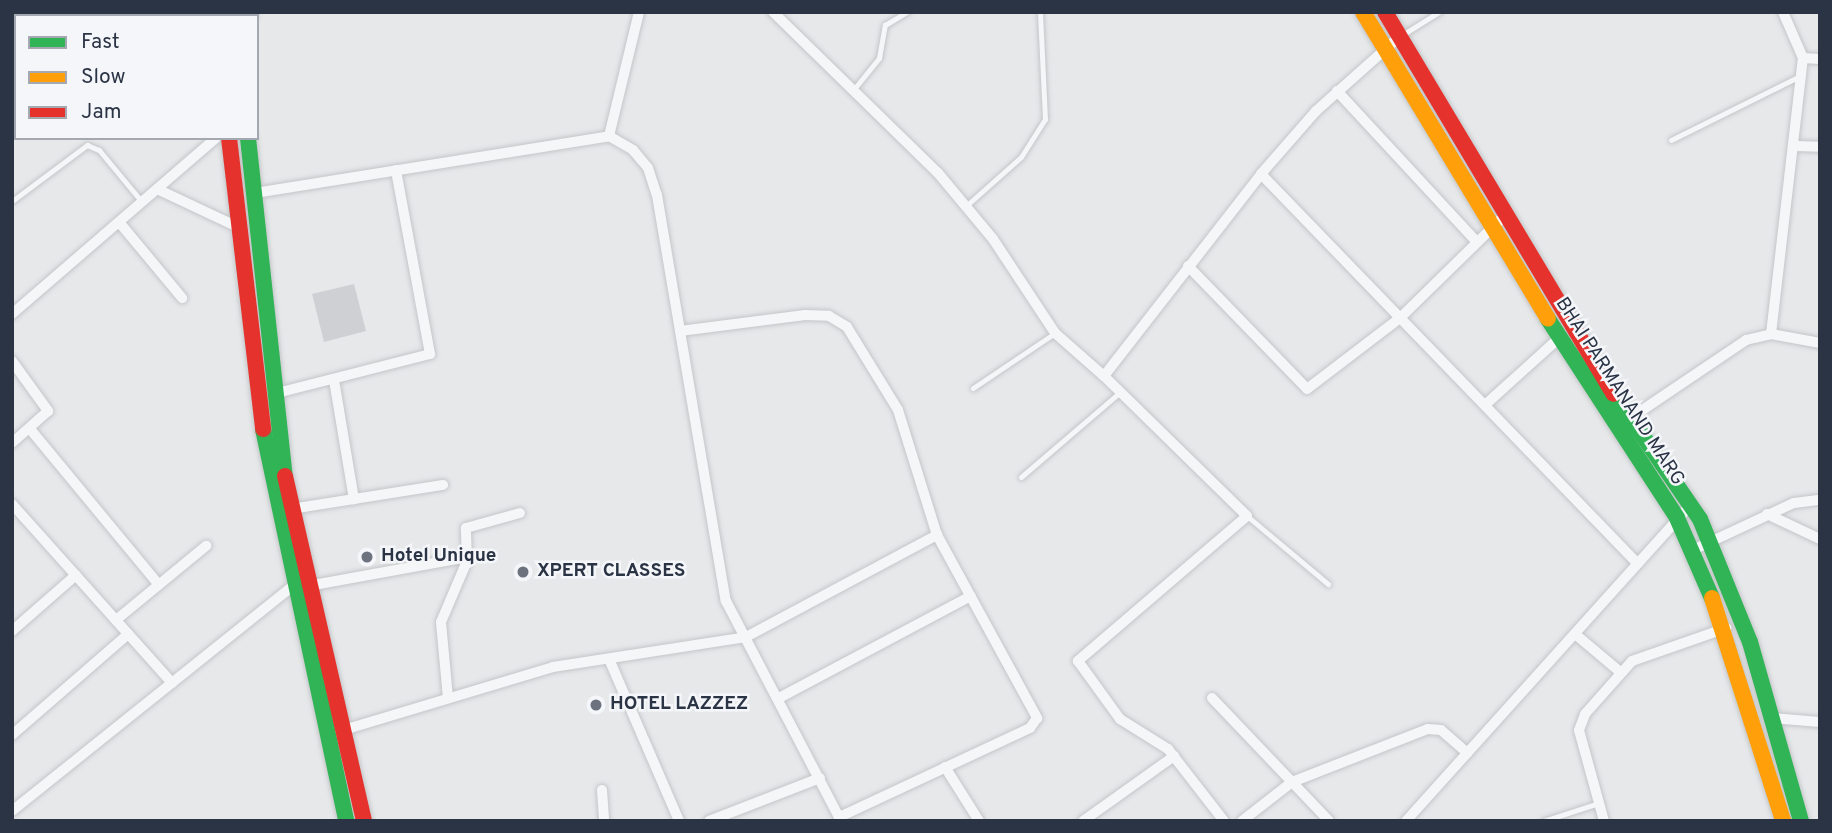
<!DOCTYPE html>
<style>
body{margin:0}
#map{position:relative;width:1832px;height:833px;overflow:hidden;background:#e6e8ea;font-family:Overpass,sans-serif}
div>[style]{position:absolute}
.building>*{inset:0;background:#ced0d3}
.roads{filter:drop-shadow(0 0 2px #c4c6c8) drop-shadow(0 0 2px #c4c6c8)}
.lane>*{height:5px;margin:-2.5px;padding:0 2.5px;transform-origin:2.5px;border-radius:2.5px;background:#f5f6f7}
.street>*{height:10px;margin:-5px;padding:0 5px;transform-origin:5px;border-radius:5px;background:#f5f6f7}
.fast>*{height:16px;margin:-8px;padding:0 8px;transform-origin:8px;border-radius:8px;background:#30b455}
.slow>*{height:16px;margin:-8px;padding:0 8px;transform-origin:8px;border-radius:8px;background:#ff9f0a}
.jam>*{height:16px;margin:-8px;padding:0 8px;transform-origin:8px;border-radius:8px;background:#e5322d}
.dots>*{width:19px;height:19px;translate:-50% -50%;box-sizing:border-box;border:4px solid #f4f6f9;border-radius:50%}
span{translate:-50% -50%;white-space:nowrap;text-align:center;line-height:1.15;-webkit-text-stroke:5px #f4f6f9;paint-order:stroke}
.street-label{font-size:19px;color:#2b3445}
.poi-label{font-size:19px;color:#2b3445;font-weight:700}
.left{translate:0 -50%;text-align:left}
.frame{position:absolute;inset:0;border:14px solid #2b3445;pointer-events:none}
.legend{position:absolute;left:14px;top:14px;width:245px;height:126px;box-sizing:border-box;background:#f4f6f9;border:2px solid #a4a8b1;margin:0;padding:9px 12px;list-style:none;font-size:21px;color:#2b3445}
.legend li{display:flex;align-items:center;gap:14px;height:35px}
.legend b{width:35px;border:2px solid #a4a8b1}
</style>
<div id="map">
<div class="building">
<div style="clip-path:polygon(354px 284px,366px 331px,324px 342px,312px 294px)"></div>
</div>
<div class="roads">
<div class="lane">
<div style="left:1402px;top:35px;width:44px;rotate:-31.9deg"></div>
<div style="left:854px;top:89px;width:40px;rotate:-51deg"></div>
<div style="left:879px;top:58px;width:34px;rotate:-80deg"></div>
<div style="left:885px;top:25px;width:26px;rotate:-31deg"></div>
<div style="left:1671px;top:140px;width:144px;rotate:-26.4deg"></div>
<div style="left:12px;top:201px;width:94px;rotate:-36.7deg"></div>
<div style="left:87px;top:145px;width:13px;rotate:23deg"></div>
<div style="left:99px;top:150px;width:67px;rotate:50.4deg"></div>
<div style="left:967px;top:205px;width:72px;rotate:-41.6deg"></div>
<div style="left:1021px;top:157px;width:45px;rotate:-57.7deg"></div>
<div style="left:1045px;top:119px;width:107px;rotate:-92.7deg"></div>
<div style="left:973px;top:388px;width:99px;rotate:-33.9deg"></div>
<div style="left:1021px;top:477px;width:130px;rotate:-40.6deg"></div>
<div style="left:1247px;top:516px;width:106px;rotate:40deg"></div>
<div style="left:1543px;top:821px;width:59px;rotate:-17.8deg"></div>
</div>
<div class="street">
<div style="left:773px;top:12px;width:231px;rotate:44.3deg"></div>
<div style="left:938px;top:173px;width:86px;rotate:50.2deg"></div>
<div style="left:993px;top:239px;width:113px;rotate:56.6deg"></div>
<div style="left:1055px;top:333px;width:65px;rotate:41.3deg"></div>
<div style="left:1104px;top:376px;width:256px;rotate:-52.1deg"></div>
<div style="left:1261px;top:174px;width:84px;rotate:-48.9deg"></div>
<div style="left:1316px;top:111px;width:111px;rotate:-41.7deg"></div>
<div style="left:1803px;top:58px;width:17px;rotate:3deg"></div>
<div style="left:1337px;top:91px;width:206px;rotate:47.2deg"></div>
<div style="left:609px;top:136px;width:128px;rotate:-76.4deg"></div>
<div style="left:1796px;top:146px;width:24px;rotate:2deg"></div>
<div style="left:1261px;top:174px;width:542px;rotate:45.97deg"></div>
<div style="left:157px;top:189px;width:94px;rotate:25.2deg"></div>
<div style="left:255px;top:193px;width:359px;rotate:-9.1deg"></div>
<div style="left:609px;top:136px;width:28px;rotate:30deg"></div>
<div style="left:633px;top:150px;width:23px;rotate:50deg"></div>
<div style="left:648px;top:168px;width:28px;rotate:72deg"></div>
<div style="left:657px;top:195px;width:412px;rotate:80.4deg"></div>
<div style="left:726px;top:601px;width:248px;rotate:62.4deg"></div>
<div style="left:119px;top:222px;width:99px;rotate:50.3deg"></div>
<div style="left:1188px;top:266px;width:171px;rotate:45.9deg"></div>
<div style="left:1307px;top:389px;width:117px;rotate:-37.4deg"></div>
<div style="left:1400px;top:318px;width:146px;rotate:-44.4deg"></div>
<div style="left:12px;top:314px;width:269px;rotate:-40.8deg"></div>
<div style="left:680px;top:331px;width:126px;rotate:-7.3deg"></div>
<div style="left:805px;top:315px;width:24px;rotate:2deg"></div>
<div style="left:829px;top:316px;width:21px;rotate:31deg"></div>
<div style="left:847px;top:327px;width:97px;rotate:58.4deg"></div>
<div style="left:898px;top:410px;width:131px;rotate:72.7deg"></div>
<div style="left:937px;top:535px;width:209px;rotate:61.3deg"></div>
<div style="left:1037px;top:718px;width:12px;rotate:125deg"></div>
<div style="left:1030px;top:728px;width:211px;rotate:155deg"></div>
<div style="left:1771px;top:334px;width:278px;rotate:-83.4deg"></div>
<div style="left:1803px;top:58px;width:50px;rotate:-113.5deg"></div>
<div style="left:12px;top:361px;width:62px;rotate:54.2deg"></div>
<div style="left:48px;top:411px;width:48px;rotate:138.4deg"></div>
<div style="left:1104px;top:376px;width:200px;rotate:44.4deg"></div>
<div style="left:1247px;top:516px;width:223px;rotate:139.4deg"></div>
<div style="left:1078px;top:661px;width:72px;rotate:54.1deg"></div>
<div style="left:1120px;top:719px;width:57px;rotate:32deg"></div>
<div style="left:1168px;top:749px;width:91px;rotate:52.1deg"></div>
<div style="left:334px;top:380px;width:121px;rotate:80.5deg"></div>
<div style="left:277px;top:393px;width:158px;rotate:-14.3deg"></div>
<div style="left:430px;top:354px;width:187px;rotate:-100.5deg"></div>
<div style="left:1485px;top:405px;width:98px;rotate:-42.1deg"></div>
<div style="left:1632px;top:417px;width:138px;rotate:-34deg"></div>
<div style="left:1746px;top:340px;width:26px;rotate:-13deg"></div>
<div style="left:1771px;top:334px;width:50px;rotate:10.4deg"></div>
<div style="left:30px;top:429px;width:202px;rotate:50.4deg"></div>
<div style="left:12px;top:504px;width:240px;rotate:48.2deg"></div>
<div style="left:291px;top:509px;width:154px;rotate:-9deg"></div>
<div style="left:1767px;top:514px;width:59px;rotate:25.3deg"></div>
<div style="left:1693px;top:550px;width:111px;rotate:-25deg"></div>
<div style="left:1794px;top:503px;width:26px;rotate:-7deg"></div>
<div style="left:308px;top:586px;width:162px;rotate:-10.3deg"></div>
<div style="left:116px;top:620px;width:117px;rotate:-39.4deg"></div>
<div style="left:12px;top:631px;width:85px;rotate:-41.2deg"></div>
<div style="left:1575px;top:634px;width:57px;rotate:40.1deg"></div>
<div style="left:609px;top:659px;width:176px;rotate:66.6deg"></div>
<div style="left:448px;top:698px;width:76px;rotate:-95.3deg"></div>
<div style="left:441px;top:622px;width:66px;rotate:-66.9deg"></div>
<div style="left:467px;top:561px;width:33px;rotate:-92deg"></div>
<div style="left:466px;top:528px;width:56px;rotate:-15.5deg"></div>
<div style="left:779px;top:698px;width:217px;rotate:-28deg"></div>
<div style="left:1212px;top:698px;width:170px;rotate:46.4deg"></div>
<div style="left:1772px;top:718px;width:48px;rotate:4.8deg"></div>
<div style="left:340px;top:731px;width:222px;rotate:-16.7deg"></div>
<div style="left:553px;top:667px;width:195px;rotate:-8.8deg"></div>
<div style="left:746px;top:637px;width:217px;rotate:-28.1deg"></div>
<div style="left:12px;top:735px;width:154px;rotate:-41deg"></div>
<div style="left:945px;top:767px;width:64px;rotate:57.8deg"></div>
<div style="left:602px;top:790px;width:31px;rotate:86deg"></div>
<div style="left:12px;top:811px;width:365px;rotate:-38.7deg"></div>
<div style="left:709px;top:821px;width:119px;rotate:-21.2deg"></div>
<div style="left:1083px;top:821px;width:112px;rotate:-35.5deg"></div>
<div style="left:1242px;top:821px;width:63px;rotate:-38deg"></div>
<div style="left:1292px;top:782px;width:146px;rotate:-21.3deg"></div>
<div style="left:1428px;top:729px;width:13px;rotate:4deg"></div>
<div style="left:1441px;top:730px;width:35px;rotate:41deg"></div>
<div style="left:1406px;top:821px;width:426px;rotate:-48deg"></div>
<div style="left:1604px;top:821px;width:94px;rotate:-105.4deg"></div>
<div style="left:1579px;top:730px;width:17px;rotate:-69deg"></div>
<div style="left:1585px;top:714px;width:71px;rotate:-48.4deg"></div>
<div style="left:1632px;top:661px;width:100px;rotate:-19.3deg"></div>
</div>
<div class="fast">
<div style="left:248px;top:138px;width:340px;rotate:83.8deg"></div>
<div style="left:1548px;top:319px;width:237px;rotate:57deg"></div>
<div style="left:1677px;top:518px;width:87px;rotate:66.4deg"></div>
<div style="left:1614px;top:394px;width:152px;rotate:55.5deg"></div>
<div style="left:1700px;top:519px;width:133px;rotate:67.9deg"></div>
<div style="left:1750px;top:642px;width:186px;rotate:74.1deg"></div>
<div style="left:263px;top:429px;width:401px;rotate:78deg"></div>
</div>
<div class="slow">
<div style="left:168px;top:12px;width:5px;rotate:53deg"></div>
<div style="left:200px;top:12px;width:4px;rotate:90deg"></div>
<div style="left:217px;top:12px;width:4px;rotate:90deg"></div>
<div style="left:1363px;top:12px;width:358px;rotate:58.9deg"></div>
<div style="left:248px;top:16px;width:4px;rotate:-63deg"></div>
<div style="left:1712px;top:598px;width:234px;rotate:72.3deg"></div>
</div>
<div class="jam">
<div style="left:1385px;top:12px;width:445px;rotate:59.1deg"></div>
<div style="left:229px;top:138px;width:293px;rotate:83.3deg"></div>
<div style="left:285px;top:476px;width:354px;rotate:77.1deg"></div>
</div>
</div>
<div class="dots">
<div style="left:367px;top:557px;background:#6c737f"></div>
<div style="left:523px;top:572px;background:#6c737f"></div>
<div style="left:596px;top:705px;background:#6c737f"></div>
</div>
<div class="street-label">
<span style="left:1619px;top:392px;rotate:57deg">BHAI PARMANAND MARG</span>
</div>
<div class="poi-label">
<span class="left" style="left:381px;top:557px">Hotel Unique</span>
<span class="left" style="left:537px;top:572px">XPERT CLASSES</span>
<span class="left" style="left:610px;top:705px">HOTEL LAZZEZ</span>
</div>
<div class="frame"></div>
<ul class="legend">
<li><b style="height:9px;background:#30b455"></b>Fast</li>
<li><b style="height:9px;background:#ff9f0a"></b>Slow</li>
<li><b style="height:9px;background:#e5322d"></b>Jam</li>
</ul>
</div>
